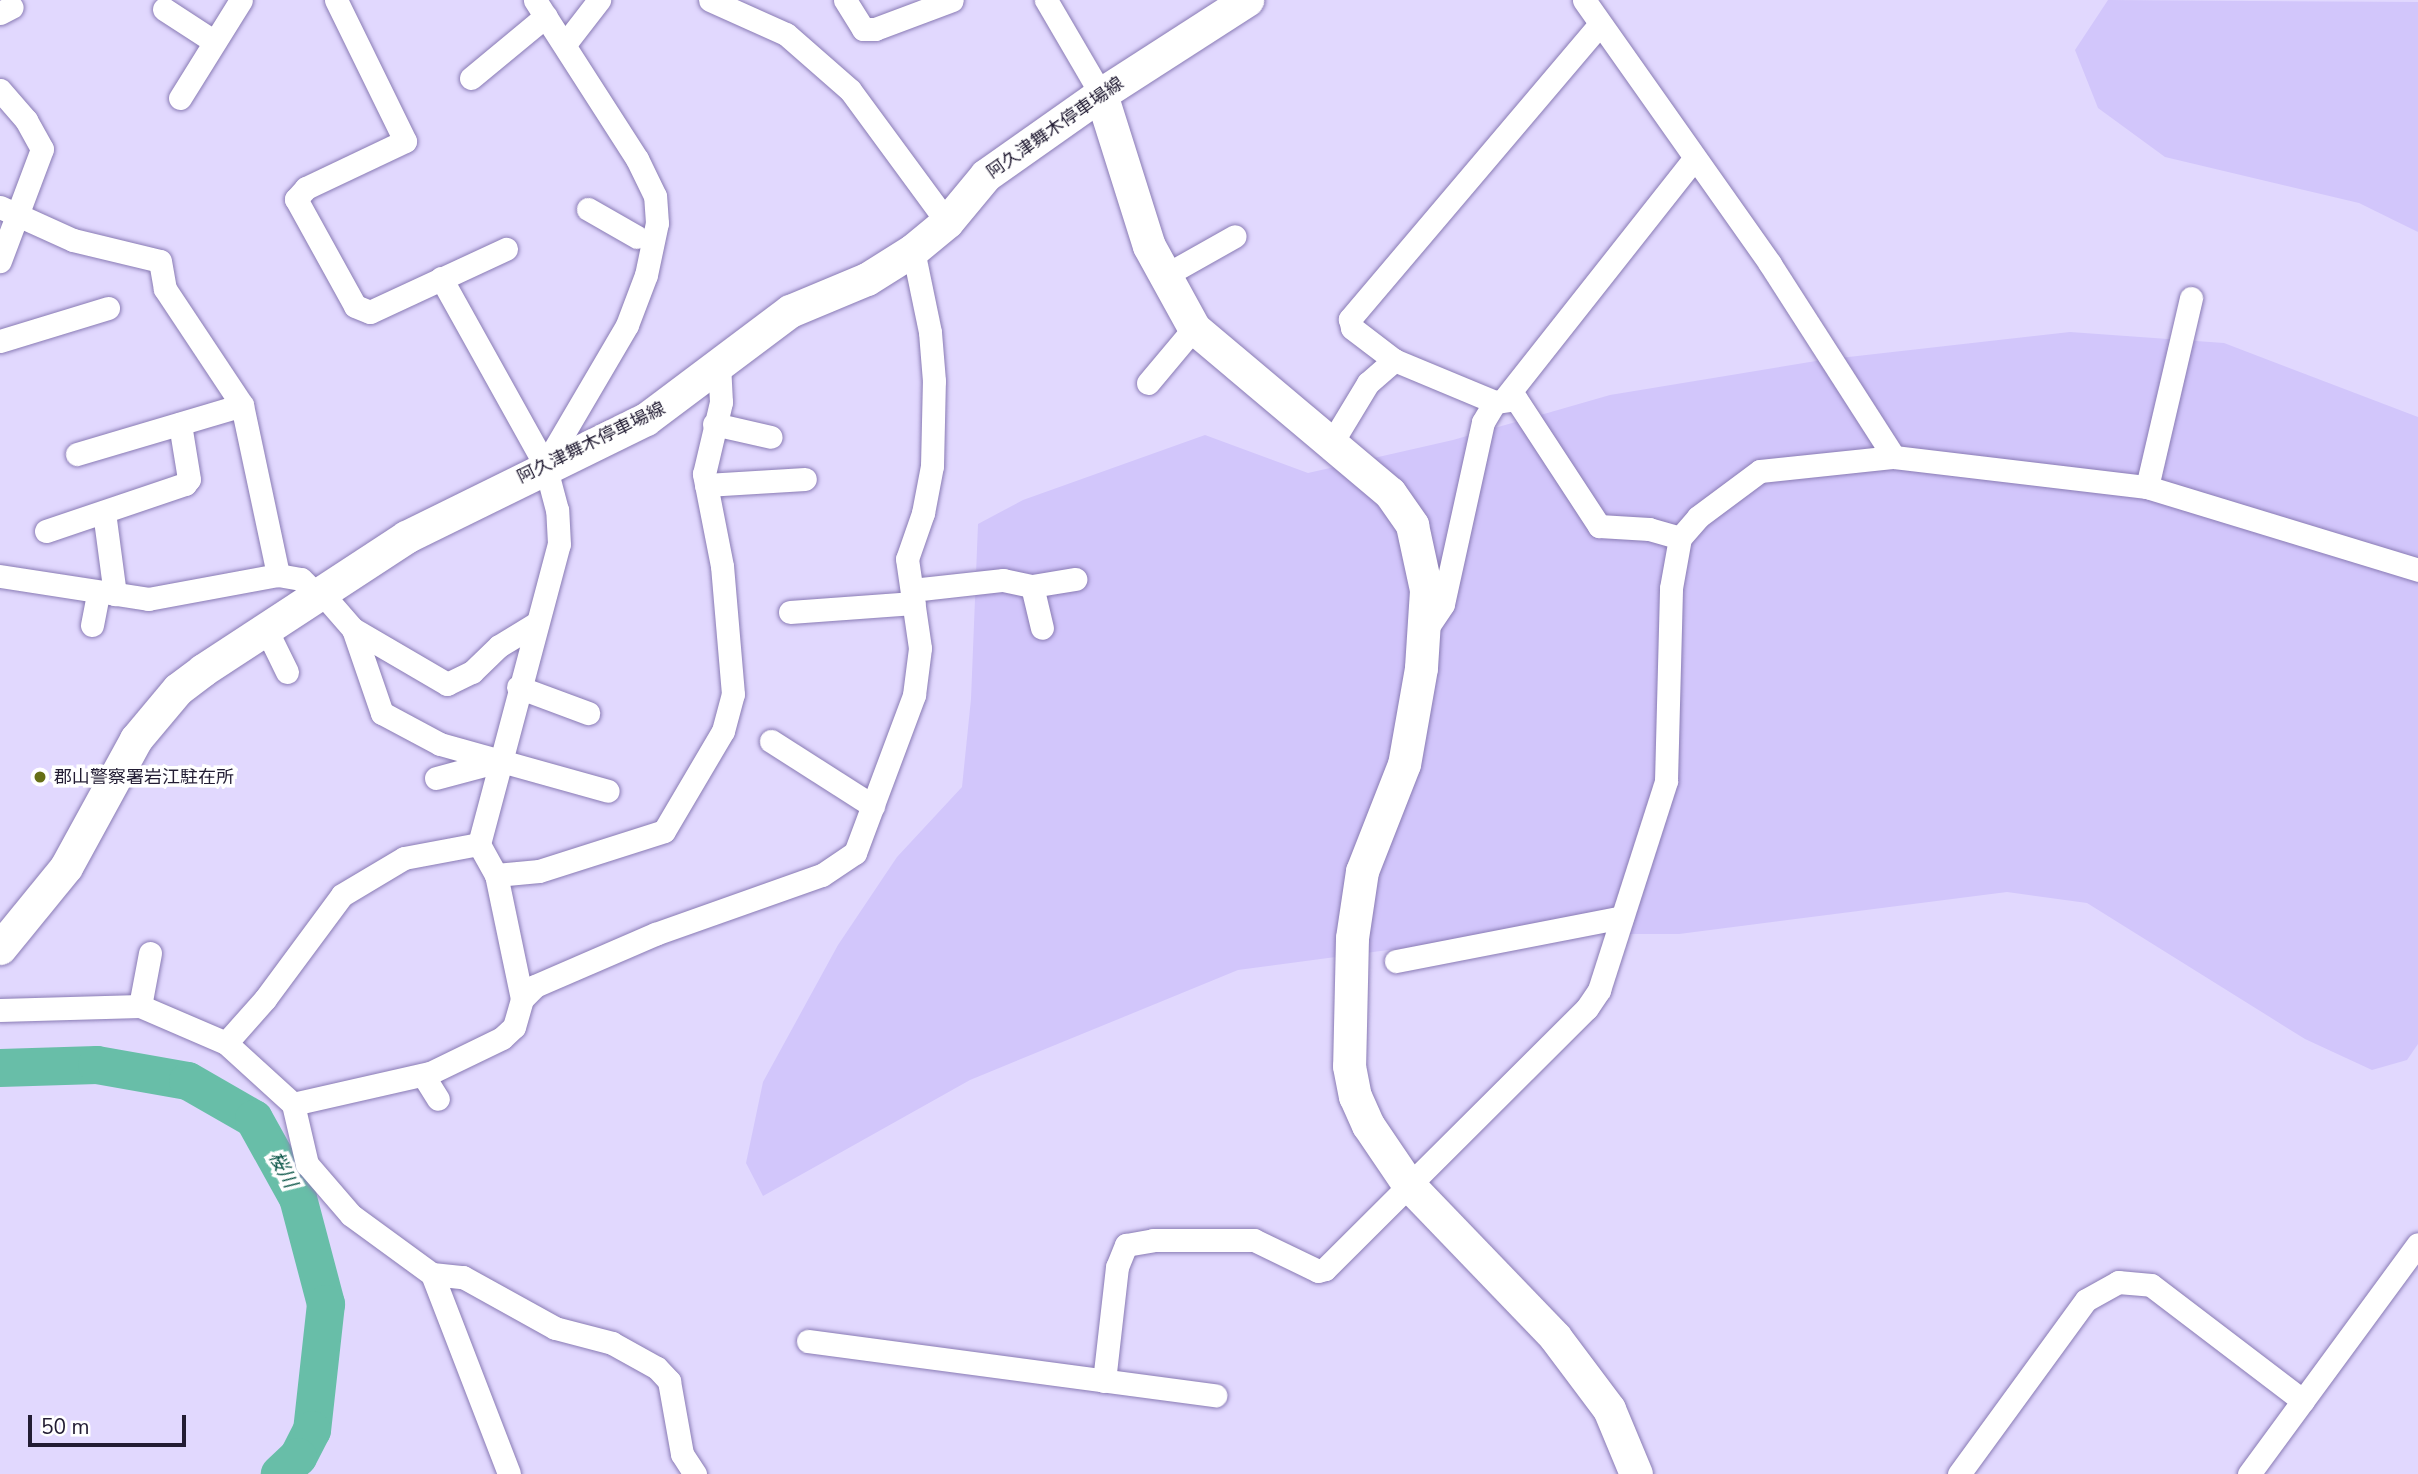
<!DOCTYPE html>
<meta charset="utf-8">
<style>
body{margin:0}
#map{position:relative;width:2418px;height:1474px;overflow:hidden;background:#e1d8fe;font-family:"Nunito Sans","Noto Sans JP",sans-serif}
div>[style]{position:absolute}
.green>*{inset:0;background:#d2c6fb}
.river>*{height:38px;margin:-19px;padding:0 19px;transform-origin:19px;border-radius:19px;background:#68bea8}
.roads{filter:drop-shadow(0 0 2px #897bb4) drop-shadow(0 0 2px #897bb4)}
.street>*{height:23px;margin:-11.5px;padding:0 11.5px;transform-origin:11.5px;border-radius:11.5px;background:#fff}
.secondary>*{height:33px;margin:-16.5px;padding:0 16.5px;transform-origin:16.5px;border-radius:16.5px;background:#fff}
.dots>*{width:19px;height:19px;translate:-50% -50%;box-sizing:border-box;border:4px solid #fff;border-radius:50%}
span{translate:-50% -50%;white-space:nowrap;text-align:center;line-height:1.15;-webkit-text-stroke:7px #fff;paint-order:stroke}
.street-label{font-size:18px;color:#221c33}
.poi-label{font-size:18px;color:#221c33}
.left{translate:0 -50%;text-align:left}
.water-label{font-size:19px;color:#0a5547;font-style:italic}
.scale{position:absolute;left:28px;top:1415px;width:158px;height:32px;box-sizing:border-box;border:4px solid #221c33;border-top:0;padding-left:9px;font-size:21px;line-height:24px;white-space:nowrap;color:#221c33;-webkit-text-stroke:5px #fff;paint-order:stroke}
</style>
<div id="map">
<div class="green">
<div style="clip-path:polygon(2108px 0,2418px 2px,2418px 232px,2359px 203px,2165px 157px,2098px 108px,2075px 50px)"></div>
<div style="clip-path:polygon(2070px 332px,2224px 343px,2418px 417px,2418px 1044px,2407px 1060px,2372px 1070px,2305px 1039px,2087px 903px,2007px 892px,1679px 934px,1508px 934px,1238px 970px,970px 1080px,763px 1196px,746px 1163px,763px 1082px,838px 945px,897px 857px,962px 787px,971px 699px,978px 524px,1023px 500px,1205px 435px,1308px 473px,1453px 440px,1610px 395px,1822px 360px)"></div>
</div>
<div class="river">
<div style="left:0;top:1068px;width:97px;rotate:-1.8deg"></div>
<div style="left:97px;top:1065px;width:92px;rotate:10deg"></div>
<div style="left:188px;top:1081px;width:76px;rotate:29.9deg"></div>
<div style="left:254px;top:1119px;width:90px;rotate:60.9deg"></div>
<div style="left:298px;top:1198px;width:110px;rotate:75.2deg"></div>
<div style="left:326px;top:1304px;width:127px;rotate:96.3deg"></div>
<div style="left:312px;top:1430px;width:30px;rotate:117deg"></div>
<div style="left:298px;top:1457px;width:25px;rotate:137deg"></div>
</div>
<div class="roads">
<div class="street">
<div style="left:336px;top:0;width:157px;rotate:63.9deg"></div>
<div style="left:405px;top:141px;width:110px;rotate:154.6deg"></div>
<div style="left:306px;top:188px;width:15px;rotate:132deg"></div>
<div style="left:296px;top:199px;width:122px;rotate:61.1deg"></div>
<div style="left:355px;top:306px;width:16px;rotate:22deg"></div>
<div style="left:370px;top:312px;width:150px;rotate:-24.9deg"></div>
<div style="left:710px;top:0;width:83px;rotate:24.1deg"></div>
<div style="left:786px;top:34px;width:85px;rotate:41.2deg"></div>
<div style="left:850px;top:90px;width:164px;rotate:53.7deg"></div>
<div style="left:845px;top:0;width:34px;rotate:58deg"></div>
<div style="left:863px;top:29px;width:12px"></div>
<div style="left:875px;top:29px;width:82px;rotate:-20.6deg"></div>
<div style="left:1046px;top:0;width:109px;rotate:59.7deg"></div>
<div style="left:1584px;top:0;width:323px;rotate:54.8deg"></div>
<div style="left:1770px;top:264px;width:229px;rotate:57.3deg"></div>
<div style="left:164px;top:9px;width:59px;rotate:33.1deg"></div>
<div style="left:0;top:13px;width:13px;rotate:-27deg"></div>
<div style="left:1600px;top:24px;width:387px;rotate:130.3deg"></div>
<div style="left:1350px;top:319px;width:9px;rotate:77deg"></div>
<div style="left:1352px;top:328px;width:53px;rotate:37.3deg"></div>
<div style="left:1394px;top:360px;width:109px;rotate:22.6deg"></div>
<div style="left:1495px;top:402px;width:21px;rotate:-8deg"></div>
<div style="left:1516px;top:399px;width:152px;rotate:56.8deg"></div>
<div style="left:1599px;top:526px;width:50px;rotate:3.4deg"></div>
<div style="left:1649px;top:529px;width:32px;rotate:16deg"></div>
<div style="left:565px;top:44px;width:56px;rotate:-52.3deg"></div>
<div style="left:471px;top:78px;width:97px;rotate:-39.6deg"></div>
<div style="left:0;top:90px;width:40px;rotate:49deg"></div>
<div style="left:26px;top:120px;width:33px;rotate:61deg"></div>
<div style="left:42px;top:149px;width:120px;rotate:110.6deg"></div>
<div style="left:180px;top:98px;width:115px;rotate:-58.1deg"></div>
<div style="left:0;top:207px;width:80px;rotate:24.3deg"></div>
<div style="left:73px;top:240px;width:89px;rotate:13.6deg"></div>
<div style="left:160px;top:261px;width:28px;rotate:80deg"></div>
<div style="left:165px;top:289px;width:139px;rotate:56.4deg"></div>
<div style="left:242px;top:405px;width:174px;rotate:78deg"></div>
<div style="left:588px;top:209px;width:56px;rotate:29.7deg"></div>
<div style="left:1164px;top:276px;width:81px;rotate:-29.4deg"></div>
<div style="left:441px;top:278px;width:214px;rotate:60.9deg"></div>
<div style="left:0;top:341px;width:113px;rotate:-17deg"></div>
<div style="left:1148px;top:383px;width:72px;rotate:-50.1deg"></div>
<div style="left:1506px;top:397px;width:303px;rotate:-51.7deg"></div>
<div style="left:714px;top:424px;width:58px;rotate:12.8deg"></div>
<div style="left:1331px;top:444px;width:71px;rotate:-58.8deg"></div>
<div style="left:1368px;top:383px;width:35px;rotate:-41deg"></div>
<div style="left:77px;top:454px;width:172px;rotate:-16.5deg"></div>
<div style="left:706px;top:485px;width:99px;rotate:-3.5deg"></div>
<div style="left:2147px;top:487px;width:194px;rotate:-76.9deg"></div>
<div style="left:104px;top:512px;width:83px;rotate:82.4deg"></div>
<div style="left:46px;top:531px;width:147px;rotate:-18.7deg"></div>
<div style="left:185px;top:484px;width:6px;rotate:-51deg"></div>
<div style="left:189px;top:479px;width:56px;rotate:-99.3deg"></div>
<div style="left:0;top:576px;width:150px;rotate:8.8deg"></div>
<div style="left:148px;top:599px;width:132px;rotate:-10.5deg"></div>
<div style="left:278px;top:575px;width:23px;rotate:10deg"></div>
<div style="left:301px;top:579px;width:20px;rotate:45deg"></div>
<div style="left:1032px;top:586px;width:43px;rotate:76.6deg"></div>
<div style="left:319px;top:590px;width:52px;rotate:48.9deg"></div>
<div style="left:353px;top:629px;width:89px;rotate:71deg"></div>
<div style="left:382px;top:713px;width:66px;rotate:28.1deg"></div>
<div style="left:440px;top:744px;width:174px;rotate:15.6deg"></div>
<div style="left:912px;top:590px;width:92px;rotate:-6.3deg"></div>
<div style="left:1003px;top:580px;width:30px;rotate:12deg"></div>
<div style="left:1032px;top:586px;width:44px;rotate:-9.2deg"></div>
<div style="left:790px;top:612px;width:124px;rotate:-4.2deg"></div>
<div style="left:92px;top:625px;width:33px;rotate:-79deg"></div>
<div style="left:265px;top:627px;width:50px;rotate:63.9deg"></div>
<div style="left:353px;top:629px;width:109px;rotate:30.3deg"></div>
<div style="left:447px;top:684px;width:28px;rotate:-26deg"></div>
<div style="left:472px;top:672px;width:37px;rotate:-44deg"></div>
<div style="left:499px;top:646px;width:44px;rotate:-31.2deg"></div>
<div style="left:1425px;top:631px;width:32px;rotate:-56deg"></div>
<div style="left:1443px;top:604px;width:186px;rotate:-77.6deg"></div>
<div style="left:1483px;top:422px;width:23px;rotate:-59deg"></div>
<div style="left:518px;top:687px;width:75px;rotate:20.4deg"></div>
<div style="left:771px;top:741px;width:121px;rotate:32.5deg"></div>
<div style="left:436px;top:778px;width:65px;rotate:-15.1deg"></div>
<div style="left:496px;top:875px;width:43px;rotate:-5.3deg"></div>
<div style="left:539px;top:871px;width:131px;rotate:-17.7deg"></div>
<div style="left:664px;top:831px;width:116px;rotate:-59.5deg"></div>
<div style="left:723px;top:731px;width:38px;rotate:-75deg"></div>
<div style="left:733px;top:694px;width:128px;rotate:-94.9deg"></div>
<div style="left:722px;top:566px;width:94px;rotate:-101.1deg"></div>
<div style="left:704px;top:474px;width:74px;rotate:-76.7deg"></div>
<div style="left:721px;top:402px;width:36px;rotate:-93deg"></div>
<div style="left:1396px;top:961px;width:230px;rotate:-11deg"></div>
<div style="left:522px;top:999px;width:127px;rotate:-101.8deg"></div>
<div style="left:496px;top:875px;width:35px;rotate:-119deg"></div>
<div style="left:479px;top:844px;width:310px;rotate:-75.1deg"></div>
<div style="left:559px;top:544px;width:34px;rotate:-93deg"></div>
<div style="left:557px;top:510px;width:47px;rotate:-104.9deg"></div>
<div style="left:545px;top:465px;width:162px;rotate:-59.6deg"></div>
<div style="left:627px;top:325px;width:53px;rotate:-69.2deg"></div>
<div style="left:646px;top:275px;width:53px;rotate:-78.1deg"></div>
<div style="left:657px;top:223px;width:27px;rotate:-94deg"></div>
<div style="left:655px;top:196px;width:41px;rotate:-115.9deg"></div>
<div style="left:637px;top:159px;width:189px;rotate:-122.7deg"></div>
<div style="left:140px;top:1006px;width:54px;rotate:-79.3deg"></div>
<div style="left:0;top:1010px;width:140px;rotate:-1.6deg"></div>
<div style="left:140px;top:1006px;width:94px;rotate:23.3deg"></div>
<div style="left:226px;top:1043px;width:91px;rotate:42.3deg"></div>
<div style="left:293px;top:1104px;width:62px;rotate:76.9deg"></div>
<div style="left:307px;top:1164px;width:67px;rotate:49.2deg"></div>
<div style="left:351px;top:1215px;width:100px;rotate:36.1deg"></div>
<div style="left:432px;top:1274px;width:31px;rotate:6deg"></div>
<div style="left:463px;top:1277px;width:105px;rotate:29deg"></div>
<div style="left:555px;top:1328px;width:59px;rotate:14.7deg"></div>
<div style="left:612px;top:1343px;width:51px;rotate:29.1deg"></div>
<div style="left:657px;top:1368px;width:18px;rotate:47deg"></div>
<div style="left:669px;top:1381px;width:74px;rotate:79.9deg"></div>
<div style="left:682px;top:1454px;width:24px;rotate:57deg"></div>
<div style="left:226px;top:1043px;width:59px;rotate:-48.4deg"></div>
<div style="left:265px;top:999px;width:129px;rotate:-53.5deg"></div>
<div style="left:342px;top:895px;width:72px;rotate:-30.8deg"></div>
<div style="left:404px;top:858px;width:76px;rotate:-10.6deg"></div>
<div style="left:423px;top:1075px;width:28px;rotate:58deg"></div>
<div style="left:293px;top:1104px;width:140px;rotate:-12.8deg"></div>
<div style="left:430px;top:1073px;width:80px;rotate:-25.9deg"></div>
<div style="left:502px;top:1038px;width:16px;rotate:-43deg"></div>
<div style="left:514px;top:1027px;width:29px;rotate:-74deg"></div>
<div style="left:522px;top:999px;width:18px;rotate:-45deg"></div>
<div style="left:535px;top:986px;width:131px;rotate:-23.4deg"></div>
<div style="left:655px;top:934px;width:177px;rotate:-19.5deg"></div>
<div style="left:822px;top:875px;width:40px;rotate:-34deg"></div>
<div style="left:855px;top:853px;width:169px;rotate:-69.5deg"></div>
<div style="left:914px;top:695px;width:47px;rotate:-82.7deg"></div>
<div style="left:920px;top:648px;width:90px;rotate:-98.3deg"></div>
<div style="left:907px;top:559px;width:49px;rotate:-70.8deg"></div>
<div style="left:923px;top:513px;width:48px;rotate:-79.2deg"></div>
<div style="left:932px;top:466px;width:85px;rotate:-88.7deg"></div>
<div style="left:934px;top:381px;width:49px;rotate:-94.7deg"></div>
<div style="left:930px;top:332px;width:84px;rotate:-101.7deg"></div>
<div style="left:432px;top:1274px;width:214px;rotate:68.9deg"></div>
<div style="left:808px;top:1341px;width:411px;rotate:7.6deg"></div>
<div style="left:1104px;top:1381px;width:115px;rotate:-83.5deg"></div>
<div style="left:1117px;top:1267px;width:24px;rotate:-68deg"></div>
<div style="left:1126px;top:1245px;width:27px;rotate:-10deg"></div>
<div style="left:1153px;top:1240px;width:101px"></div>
<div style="left:1254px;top:1240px;width:71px;rotate:25.8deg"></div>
<div style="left:1318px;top:1271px;width:7px;rotate:-16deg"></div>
<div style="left:1325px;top:1269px;width:370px;rotate:-44.9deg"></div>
<div style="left:1587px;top:1008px;width:22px;rotate:-56deg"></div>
<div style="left:1599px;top:990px;width:219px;rotate:-72.2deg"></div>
<div style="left:1666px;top:781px;width:193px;rotate:-88.5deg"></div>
<div style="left:1671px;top:588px;width:51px;rotate:-79.8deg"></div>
<div style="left:1680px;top:538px;width:28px;rotate:-49deg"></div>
<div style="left:1698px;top:517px;width:77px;rotate:-36.6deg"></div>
<div style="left:1760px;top:471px;width:135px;rotate:-6deg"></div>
<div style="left:1894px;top:457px;width:255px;rotate:6.8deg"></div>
<div style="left:2147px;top:487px;width:283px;rotate:17deg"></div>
<div style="left:1959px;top:1474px;width:215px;rotate:-53.9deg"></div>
<div style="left:2086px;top:1300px;width:37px;rotate:-29deg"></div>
<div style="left:2118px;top:1282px;width:33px;rotate:5deg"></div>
<div style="left:2151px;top:1285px;width:191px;rotate:37.3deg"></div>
<div style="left:2249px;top:1474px;width:285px;rotate:-53.7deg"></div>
</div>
<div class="secondary">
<div style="left:1101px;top:94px;width:159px;rotate:72.5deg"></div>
<div style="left:1149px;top:246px;width:94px;rotate:61.2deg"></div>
<div style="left:1194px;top:328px;width:256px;rotate:40.1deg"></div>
<div style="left:1390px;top:493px;width:39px;rotate:55deg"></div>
<div style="left:1412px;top:525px;width:66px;rotate:77.8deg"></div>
<div style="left:1426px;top:590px;width:78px;rotate:93.7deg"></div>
<div style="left:1421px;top:668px;width:97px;rotate:100deg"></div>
<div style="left:1404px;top:764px;width:115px;rotate:111.4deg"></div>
<div style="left:1362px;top:871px;width:68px;rotate:98.5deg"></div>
<div style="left:1352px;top:938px;width:128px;rotate:91.3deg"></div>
<div style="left:1349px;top:1066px;width:31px;rotate:79deg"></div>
<div style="left:1355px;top:1096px;width:32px;rotate:66deg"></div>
<div style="left:1368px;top:1125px;width:71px;rotate:55.9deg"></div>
<div style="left:1408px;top:1184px;width:212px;rotate:46.1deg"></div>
<div style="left:1555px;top:1337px;width:90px;rotate:53.1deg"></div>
<div style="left:1609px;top:1409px;width:70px;rotate:67.4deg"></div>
<div style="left:0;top:948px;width:104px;rotate:-50.8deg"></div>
<div style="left:66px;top:867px;width:146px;rotate:-61.3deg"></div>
<div style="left:136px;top:739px;width:65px;rotate:-50deg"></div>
<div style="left:178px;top:689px;width:31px;rotate:-37deg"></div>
<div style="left:203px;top:670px;width:243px;rotate:-33.2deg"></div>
<div style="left:406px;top:537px;width:267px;rotate:-26.2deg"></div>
<div style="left:646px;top:419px;width:180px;rotate:-36.9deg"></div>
<div style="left:790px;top:311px;width:83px;rotate:-22.6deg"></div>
<div style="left:867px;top:279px;width:54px;rotate:-32.2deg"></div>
<div style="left:913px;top:250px;width:44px;rotate:-39.5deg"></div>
<div style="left:947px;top:222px;width:61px;rotate:-50.3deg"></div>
<div style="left:986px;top:175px;width:141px;rotate:-35.2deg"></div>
<div style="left:1101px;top:94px;width:174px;rotate:-32.8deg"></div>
</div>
</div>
<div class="dots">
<div style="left:40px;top:777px;background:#666e16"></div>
</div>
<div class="street-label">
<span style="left:1055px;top:128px;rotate:-35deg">阿久津舞木停車場線</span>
<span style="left:591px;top:443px;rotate:-26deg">阿久津舞木停車場線</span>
</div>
<div class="poi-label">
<span class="left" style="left:54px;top:777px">郡山警察署岩江駐在所</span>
</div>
<div class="water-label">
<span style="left:282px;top:1170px;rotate:62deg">桜川</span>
</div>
<div class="scale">50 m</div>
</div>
